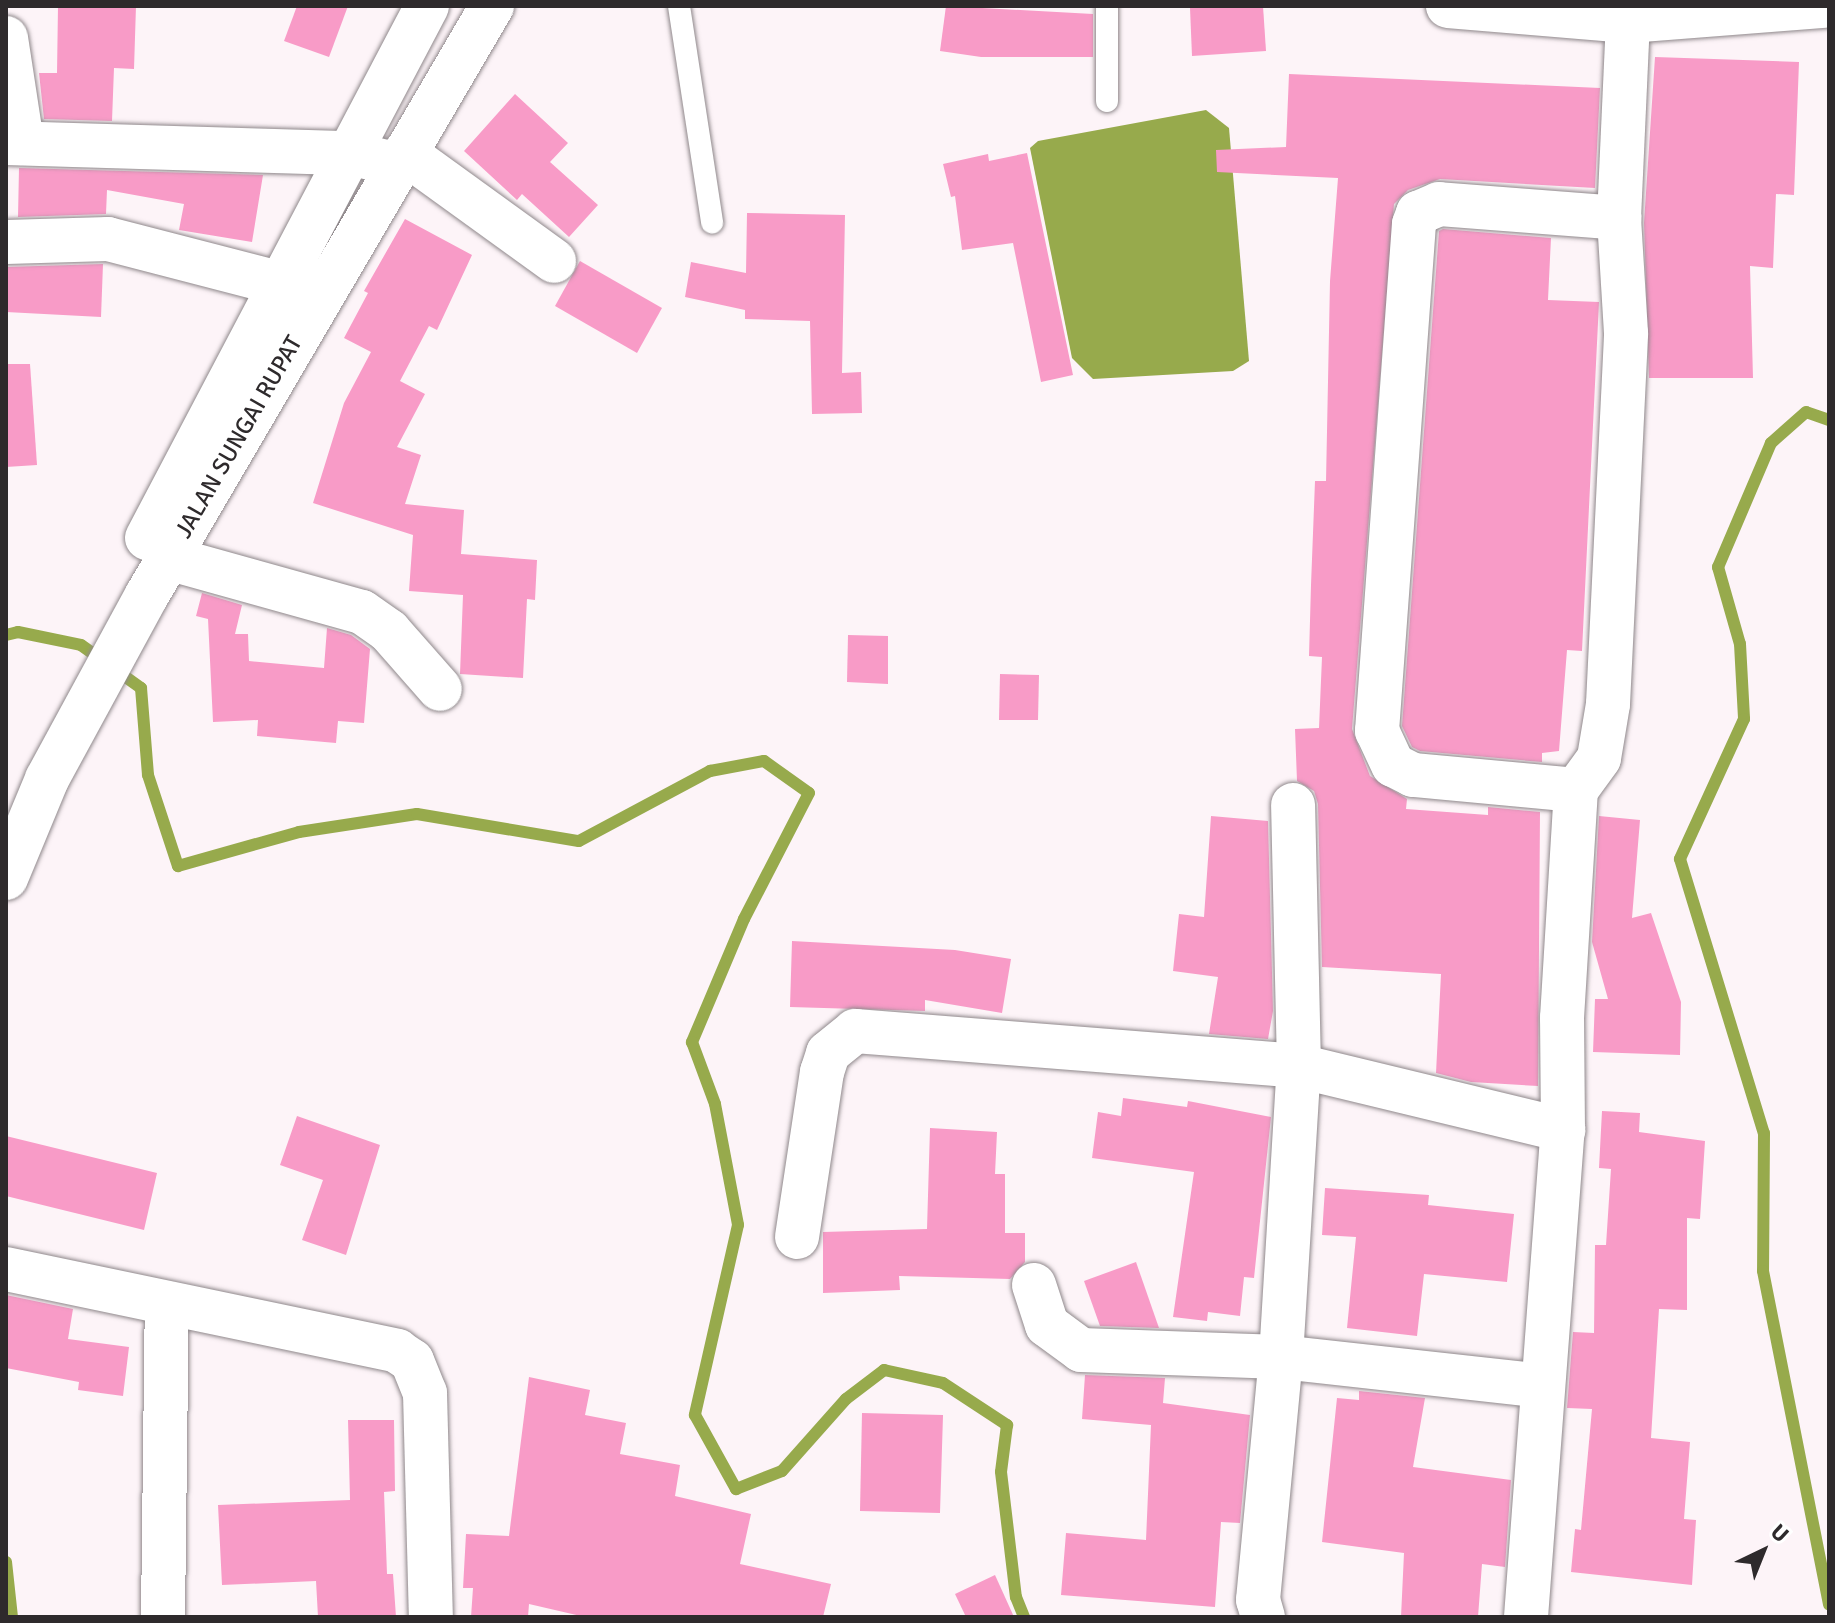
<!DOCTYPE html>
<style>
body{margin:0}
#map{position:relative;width:1835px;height:1623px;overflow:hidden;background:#fdf4f8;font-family:Signika,sans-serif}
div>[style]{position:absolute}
.water>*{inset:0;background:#97aa4c}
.stream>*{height:12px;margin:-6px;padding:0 6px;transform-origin:6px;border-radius:6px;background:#97aa4c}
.building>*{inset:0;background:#f89bc7}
.roads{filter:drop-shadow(0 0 2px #8f888b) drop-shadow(0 0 2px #8f888b)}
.service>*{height:22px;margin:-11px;padding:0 11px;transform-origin:11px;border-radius:11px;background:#fff}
.minor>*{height:44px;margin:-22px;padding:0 22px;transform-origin:22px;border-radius:22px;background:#fff}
.tertiary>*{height:44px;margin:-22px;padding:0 22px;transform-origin:22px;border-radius:22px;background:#fff}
.primary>*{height:44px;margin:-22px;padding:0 22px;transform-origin:22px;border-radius:22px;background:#fff}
span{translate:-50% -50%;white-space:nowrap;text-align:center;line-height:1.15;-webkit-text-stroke:7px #fff;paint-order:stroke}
.street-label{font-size:24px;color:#2e2a2c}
.frame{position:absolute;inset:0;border:8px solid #2e2a2c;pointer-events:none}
.north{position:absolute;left:1723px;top:1511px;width:80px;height:80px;-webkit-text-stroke:6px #fff;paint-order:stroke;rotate:43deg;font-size:22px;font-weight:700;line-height:32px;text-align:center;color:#2e2a2c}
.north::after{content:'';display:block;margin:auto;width:28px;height:36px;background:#2e2a2c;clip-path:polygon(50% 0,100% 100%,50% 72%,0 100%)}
</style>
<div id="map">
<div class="water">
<div style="clip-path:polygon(1206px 110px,1229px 128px,1249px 361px,1233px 371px,1093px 379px,1072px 358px,1030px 148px,1038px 141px)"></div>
</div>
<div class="stream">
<div style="left:1829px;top:420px;width:24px;rotate:-161deg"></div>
<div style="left:1806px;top:412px;width:47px;rotate:138.5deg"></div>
<div style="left:1771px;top:443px;width:135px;rotate:113.1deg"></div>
<div style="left:1718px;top:567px;width:80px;rotate:74.1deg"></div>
<div style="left:1740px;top:644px;width:75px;rotate:86.9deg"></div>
<div style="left:1744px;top:719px;width:154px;rotate:114.6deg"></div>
<div style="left:1680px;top:859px;width:287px;rotate:73deg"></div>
<div style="left:1764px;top:1133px;width:138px;rotate:90.4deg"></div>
<div style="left:1763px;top:1271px;width:340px;rotate:78.8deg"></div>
<div style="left:6px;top:635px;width:12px;rotate:-14deg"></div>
<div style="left:18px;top:632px;width:64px;rotate:11.7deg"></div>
<div style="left:81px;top:645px;width:74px;rotate:35.6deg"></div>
<div style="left:141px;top:688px;width:87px;rotate:85.4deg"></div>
<div style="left:148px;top:775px;width:96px;rotate:71.8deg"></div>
<div style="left:178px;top:866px;width:126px;rotate:-15.7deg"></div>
<div style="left:299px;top:832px;width:119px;rotate:-8.7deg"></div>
<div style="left:417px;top:814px;width:164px;rotate:9.5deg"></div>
<div style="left:579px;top:841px;width:149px;rotate:-28.1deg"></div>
<div style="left:710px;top:771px;width:55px;rotate:-10.5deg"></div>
<div style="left:764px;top:761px;width:55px;rotate:35.4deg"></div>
<div style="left:809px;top:793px;width:142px;rotate:117.3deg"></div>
<div style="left:744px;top:919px;width:134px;rotate:112.9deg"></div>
<div style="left:692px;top:1042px;width:66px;rotate:69.6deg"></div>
<div style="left:715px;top:1104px;width:123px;rotate:79.2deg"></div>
<div style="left:738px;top:1225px;width:195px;rotate:102.8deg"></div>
<div style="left:695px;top:1415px;width:85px;rotate:61deg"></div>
<div style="left:736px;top:1489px;width:49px;rotate:-21.4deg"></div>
<div style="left:782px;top:1471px;width:96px;rotate:-48.4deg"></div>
<div style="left:846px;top:1399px;width:48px;rotate:-37.3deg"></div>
<div style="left:884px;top:1370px;width:60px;rotate:12.4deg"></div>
<div style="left:943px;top:1383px;width:77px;rotate:33.3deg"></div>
<div style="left:1007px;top:1425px;width:47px;rotate:97.3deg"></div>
<div style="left:1001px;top:1472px;width:126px;rotate:83.2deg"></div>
<div style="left:1016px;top:1597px;width:22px;rotate:68deg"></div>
<div style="left:6px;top:1562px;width:55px;rotate:83.8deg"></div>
</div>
<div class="building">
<div style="clip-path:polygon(58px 6px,136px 6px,134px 69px,114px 68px,112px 121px,44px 119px,39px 73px,57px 73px)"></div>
<div style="clip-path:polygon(297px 6px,348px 6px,329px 57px,284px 41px)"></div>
<div style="clip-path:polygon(946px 6px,1093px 14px,1093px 57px,981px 57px,940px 51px)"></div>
<div style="clip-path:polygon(1263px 6px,1266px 51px,1192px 56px,1190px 8px)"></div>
<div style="clip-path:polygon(1655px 57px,1799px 62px,1794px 195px,1776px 194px,1773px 268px,1750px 266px,1753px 378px,1649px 378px,1644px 223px)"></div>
<div style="clip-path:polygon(1289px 74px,1600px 88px,1595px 188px,1440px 179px,1408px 190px,1394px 204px,1352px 729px,1370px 776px,1407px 799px,1406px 809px,1488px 815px,1488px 807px,1540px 812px,1538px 1086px,1471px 1082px,1436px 1073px,1441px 974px,1322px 967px,1318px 804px,1314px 791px,1297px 781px,1295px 729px,1319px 728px,1322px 657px,1309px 656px,1311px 585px,1315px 481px,1326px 481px,1330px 281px,1338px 178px,1217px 172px,1216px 150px,1286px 147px)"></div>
<div style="clip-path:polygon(515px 94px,568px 143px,550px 162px,598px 205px,569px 237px,522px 194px,517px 200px,464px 151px)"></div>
<div style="clip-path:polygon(1027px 153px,1073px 375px,1041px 382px,1013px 243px,962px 250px,955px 196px,951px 197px,943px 164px,988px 154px,989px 161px)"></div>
<div style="clip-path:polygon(19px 168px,263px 175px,252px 242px,179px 230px,184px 204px,107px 190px,106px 214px,18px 217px)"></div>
<div style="clip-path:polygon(747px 213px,845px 215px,842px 373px,861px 372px,862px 413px,812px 414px,810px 321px,745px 319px,745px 310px,685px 297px,691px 262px,746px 273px)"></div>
<div style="clip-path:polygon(405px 219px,472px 255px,437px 330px,429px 326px,400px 381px,425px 394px,397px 447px,421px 455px,405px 504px,464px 510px,461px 554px,537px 560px,535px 600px,527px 599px,523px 678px,460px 674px,463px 595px,409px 591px,413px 535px,313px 503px,344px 403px,371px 352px,344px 338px,368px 293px,364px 291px)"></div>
<div style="clip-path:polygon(1443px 229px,1551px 238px,1548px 300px,1599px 302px,1582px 651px,1567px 650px,1559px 751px,1542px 753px,1542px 762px,1420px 751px,1412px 747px,1402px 726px,1439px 231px)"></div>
<div style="clip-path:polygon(580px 261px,662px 308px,637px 353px,555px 306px)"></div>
<div style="clip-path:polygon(103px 264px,101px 317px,6px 312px,6px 267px)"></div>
<div style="clip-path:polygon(6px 364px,30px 364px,37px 465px,6px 467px)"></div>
<div style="clip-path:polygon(202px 593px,242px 605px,235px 634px,248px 634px,249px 661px,324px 668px,327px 628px,351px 635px,370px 649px,364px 723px,338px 721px,336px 743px,257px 736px,258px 720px,213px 722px,208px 619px,196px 616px)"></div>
<div style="clip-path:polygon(848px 635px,888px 636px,888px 684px,847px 682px)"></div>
<div style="clip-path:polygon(1000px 674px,1039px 675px,1038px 720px,999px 720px)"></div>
<div style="clip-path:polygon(1211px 816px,1268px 821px,1273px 1011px,1268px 1039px,1209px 1034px,1218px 977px,1173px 971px,1179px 914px,1204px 917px)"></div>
<div style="clip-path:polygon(1599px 816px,1640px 820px,1632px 918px,1651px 913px,1681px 1002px,1680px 1055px,1593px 1052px,1595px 999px,1608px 999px,1592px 942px)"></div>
<div style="clip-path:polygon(792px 941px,955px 950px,1011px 959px,1002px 1013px,925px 1000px,925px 1011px,790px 1007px)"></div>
<div style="clip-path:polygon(1123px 1098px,1187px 1107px,1188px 1101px,1271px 1117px,1254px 1278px,1244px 1277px,1240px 1316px,1208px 1312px,1207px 1321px,1173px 1317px,1194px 1172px,1092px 1158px,1098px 1112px,1121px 1116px)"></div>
<div style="clip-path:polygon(1602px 1111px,1640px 1113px,1639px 1132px,1705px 1141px,1700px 1219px,1687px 1218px,1687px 1310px,1659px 1309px,1651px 1438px,1690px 1442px,1684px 1519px,1696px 1520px,1692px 1585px,1571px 1572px,1575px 1529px,1581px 1530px,1592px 1409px,1567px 1408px,1573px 1332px,1594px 1333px,1595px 1245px,1606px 1245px,1611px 1169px,1599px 1168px)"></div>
<div style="clip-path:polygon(297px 1116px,380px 1145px,346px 1255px,302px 1240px,323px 1180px,280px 1165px)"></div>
<div style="clip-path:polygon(930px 1128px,997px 1132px,995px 1174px,1005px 1174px,1005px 1233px,1025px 1233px,1025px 1262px,1010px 1279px,899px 1276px,900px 1290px,823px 1293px,823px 1232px,927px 1229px)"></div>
<div style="clip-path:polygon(6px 1136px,157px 1173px,144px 1230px,6px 1196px)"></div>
<div style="clip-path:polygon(1325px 1188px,1429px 1195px,1428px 1205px,1514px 1214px,1507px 1282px,1424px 1274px,1417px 1336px,1347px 1328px,1356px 1237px,1322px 1235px)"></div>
<div style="clip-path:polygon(1136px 1262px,1159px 1328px,1100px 1326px,1084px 1281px)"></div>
<div style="clip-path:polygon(6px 1295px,73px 1309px,68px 1339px,129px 1347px,123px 1396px,78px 1390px,79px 1382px,6px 1368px)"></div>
<div style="clip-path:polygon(1085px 1375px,1165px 1378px,1163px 1403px,1250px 1415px,1240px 1523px,1221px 1522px,1215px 1607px,1061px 1595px,1066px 1533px,1146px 1540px,1151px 1425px,1082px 1419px)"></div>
<div style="clip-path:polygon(529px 1377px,590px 1390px,585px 1415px,626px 1423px,620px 1454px,680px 1465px,675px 1496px,751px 1514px,740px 1564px,831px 1584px,823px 1617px,585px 1617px,529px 1604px,528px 1617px,471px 1617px,473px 1588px,463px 1588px,466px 1534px,509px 1536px)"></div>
<div style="clip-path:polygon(1359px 1391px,1425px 1398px,1413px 1467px,1511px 1480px,1505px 1567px,1482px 1564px,1478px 1617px,1401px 1617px,1404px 1553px,1322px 1542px,1337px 1398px,1359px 1400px)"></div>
<div style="clip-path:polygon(862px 1413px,943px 1415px,940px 1513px,860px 1511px)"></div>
<div style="clip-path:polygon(348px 1420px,394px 1420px,395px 1491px,384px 1492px,387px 1574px,393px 1574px,396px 1617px,318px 1617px,316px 1581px,222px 1585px,218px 1505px,350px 1500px)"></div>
<div style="clip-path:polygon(995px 1575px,1014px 1617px,966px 1617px,955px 1594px)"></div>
</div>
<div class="roads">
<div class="service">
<div style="left:679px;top:6px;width:219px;rotate:81.3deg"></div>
<div style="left:1107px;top:101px;width:95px;rotate:-90deg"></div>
</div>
<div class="minor">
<div style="left:6px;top:38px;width:106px;rotate:81.3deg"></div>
<div style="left:6px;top:143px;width:344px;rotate:1.7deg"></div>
<div style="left:350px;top:153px;width:49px;rotate:14deg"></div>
<div style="left:405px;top:153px;width:184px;rotate:35.9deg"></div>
<div style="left:6px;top:242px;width:102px;rotate:-1.7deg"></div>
<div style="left:108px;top:239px;width:216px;rotate:14.5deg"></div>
<div style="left:168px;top:558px;width:201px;rotate:15.6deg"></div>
<div style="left:362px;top:612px;width:33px;rotate:35deg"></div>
<div style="left:389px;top:631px;width:77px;rotate:48.7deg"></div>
<div style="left:1576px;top:790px;width:164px;rotate:-174.7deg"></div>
<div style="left:1413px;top:775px;width:22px;rotate:-153deg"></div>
<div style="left:1393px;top:765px;width:38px;rotate:-115deg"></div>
<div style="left:1377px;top:731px;width:508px;rotate:-85.83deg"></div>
<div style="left:1414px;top:224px;width:12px;rotate:-70deg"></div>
<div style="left:1418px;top:213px;width:23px;rotate:-23deg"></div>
<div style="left:1439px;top:204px;width:181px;rotate:4.4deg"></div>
<div style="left:797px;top:1237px;width:167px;rotate:-81.4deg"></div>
<div style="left:822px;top:1072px;width:20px;rotate:-72deg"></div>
<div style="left:828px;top:1053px;width:35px;rotate:-39deg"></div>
<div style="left:855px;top:1031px;width:445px;rotate:4.5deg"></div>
<div style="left:1299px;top:1066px;width:272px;rotate:13.6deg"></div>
<div style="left:6px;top:1269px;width:400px;rotate:11.8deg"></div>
<div style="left:397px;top:1351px;width:18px;rotate:34deg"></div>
<div style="left:412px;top:1361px;width:35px;rotate:68deg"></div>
<div style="left:425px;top:1393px;width:224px;rotate:88.5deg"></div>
<div style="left:1034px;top:1285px;width:42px;rotate:72deg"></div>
<div style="left:1047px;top:1325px;width:42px;rotate:36.3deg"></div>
<div style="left:1081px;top:1350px;width:200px;rotate:2deg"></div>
<div style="left:1281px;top:1357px;width:263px;rotate:6.3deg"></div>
<div style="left:163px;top:1617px;width:310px;rotate:-89.3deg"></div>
<div style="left:1263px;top:1617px;width:18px;rotate:-106deg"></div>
<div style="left:1258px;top:1600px;width:244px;rotate:-84.6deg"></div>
<div style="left:1281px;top:1357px;width:292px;rotate:-86.5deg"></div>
<div style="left:1299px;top:1066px;width:261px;rotate:-91.3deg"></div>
<div style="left:1526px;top:1617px;width:488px;rotate:-85.7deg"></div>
<div style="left:1563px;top:1130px;width:112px;rotate:-90.5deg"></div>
<div style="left:1562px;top:1018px;width:228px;rotate:-86.5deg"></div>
<div style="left:1576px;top:790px;width:39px;rotate:-54deg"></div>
<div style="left:1599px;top:758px;width:55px;rotate:-80.5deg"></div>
<div style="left:1608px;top:704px;width:371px;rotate:-87.2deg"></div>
<div style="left:1626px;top:333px;width:115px;rotate:-93.5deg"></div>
<div style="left:1619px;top:218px;width:197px;rotate:-87.4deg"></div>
</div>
<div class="tertiary">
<div style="left:1448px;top:6px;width:181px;rotate:4.8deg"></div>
<div style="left:1628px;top:21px;width:197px;rotate:-4.4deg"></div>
</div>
<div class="primary">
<div style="left:147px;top:538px;width:601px;rotate:-62.24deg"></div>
<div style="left:6px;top:878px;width:107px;rotate:-67.5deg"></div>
<div style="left:47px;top:779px;width:209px;rotate:-61.5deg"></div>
<div style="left:147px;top:595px;width:683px;rotate:-59.64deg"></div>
</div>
</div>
<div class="street-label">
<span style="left:239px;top:437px;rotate:-60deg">JALAN SUNGAI RUPAT</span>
</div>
<div class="frame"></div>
<div class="north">U</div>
</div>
